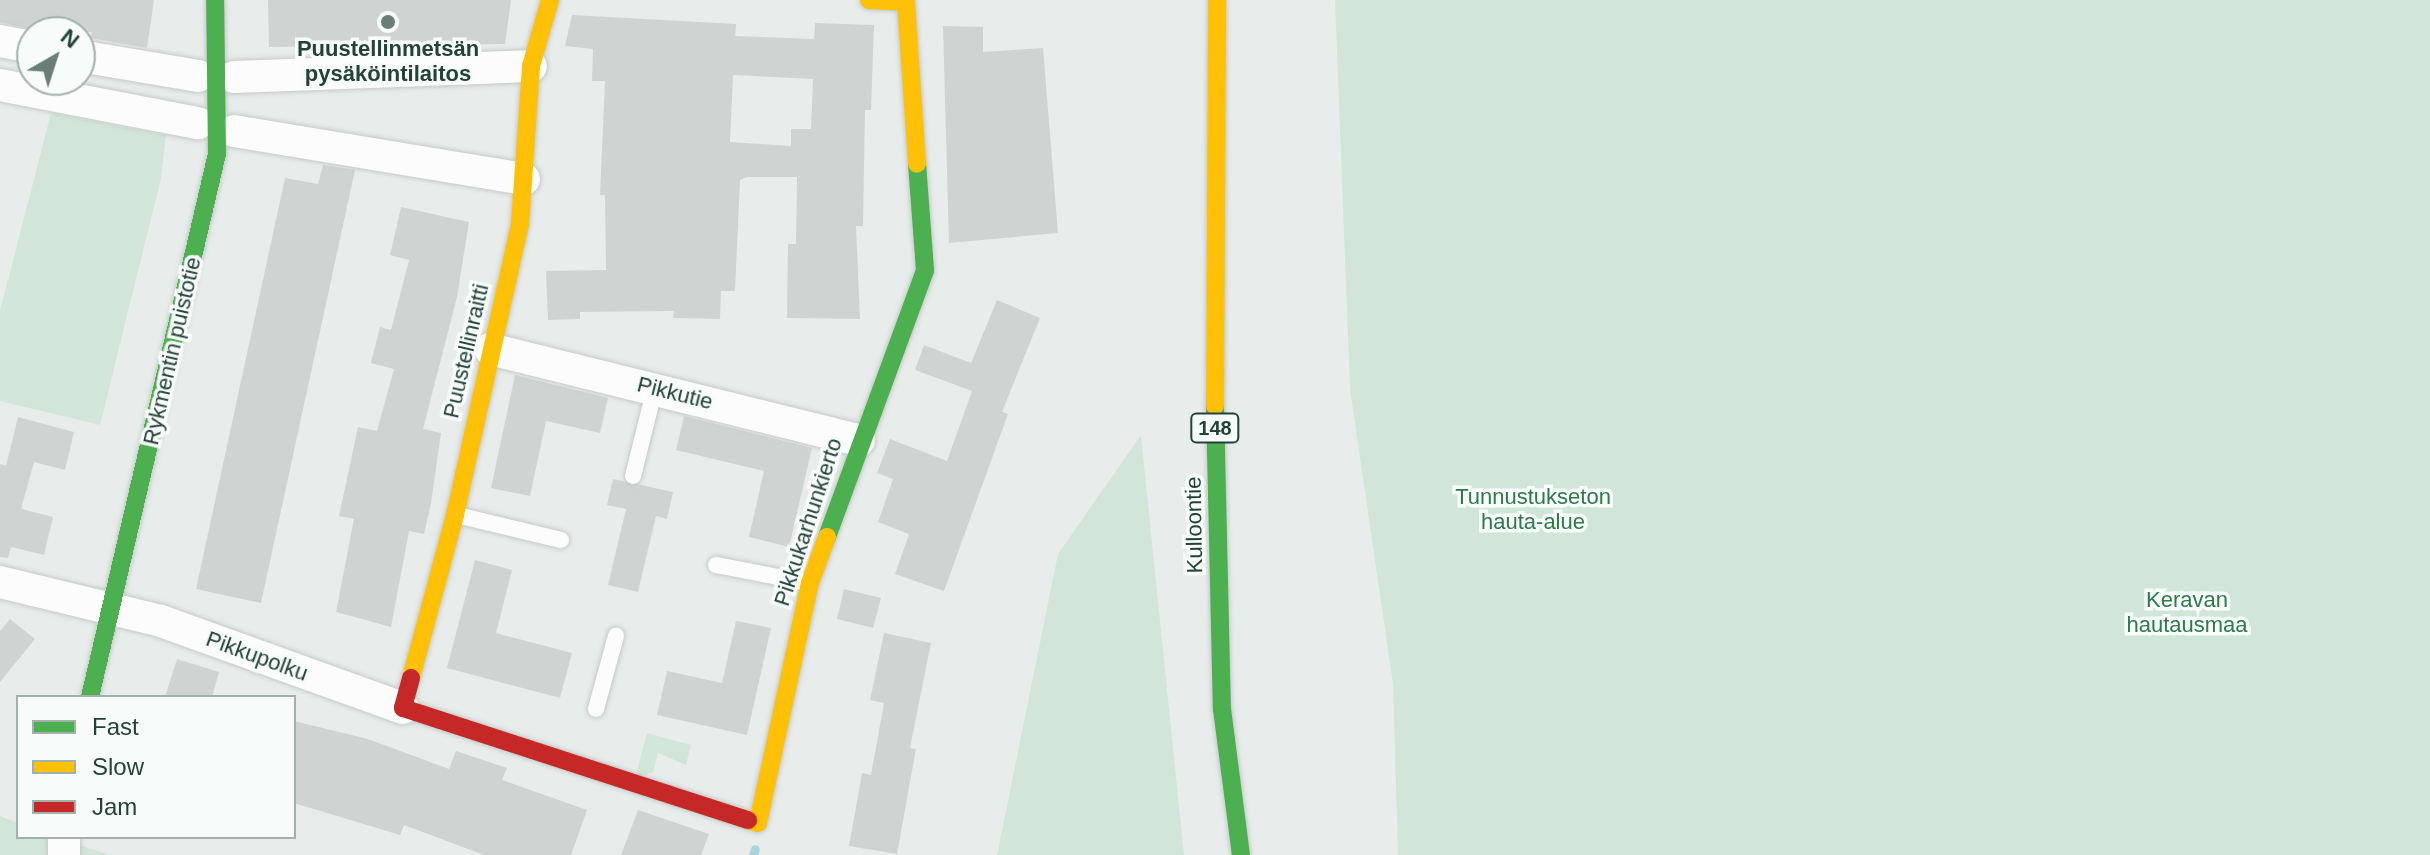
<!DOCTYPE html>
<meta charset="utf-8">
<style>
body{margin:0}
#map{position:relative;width:2430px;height:855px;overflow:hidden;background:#e8edeb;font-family:Helvetica,sans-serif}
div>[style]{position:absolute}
.green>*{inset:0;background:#d1e6d8}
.stream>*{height:9px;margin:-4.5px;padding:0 4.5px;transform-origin:4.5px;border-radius:4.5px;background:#a9d4db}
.building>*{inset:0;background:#cfd4d2}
.roads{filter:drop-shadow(0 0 2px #c5cac8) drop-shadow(0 0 2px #c5cac8)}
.lane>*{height:16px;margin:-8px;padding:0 8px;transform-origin:8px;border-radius:8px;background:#fcfcfc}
.street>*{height:32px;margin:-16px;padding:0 16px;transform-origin:16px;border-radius:16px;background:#fcfcfc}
.fast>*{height:18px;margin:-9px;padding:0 9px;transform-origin:9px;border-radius:9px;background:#4caf50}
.slow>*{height:18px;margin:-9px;padding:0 9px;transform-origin:9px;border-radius:9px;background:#ffc107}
.jam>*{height:18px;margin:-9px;padding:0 9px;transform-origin:9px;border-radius:9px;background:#c62828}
.dots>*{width:22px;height:22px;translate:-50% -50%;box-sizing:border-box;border:4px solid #f7fbf9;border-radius:50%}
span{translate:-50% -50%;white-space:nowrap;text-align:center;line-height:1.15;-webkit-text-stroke:7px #f7fbf9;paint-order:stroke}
.shield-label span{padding:2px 6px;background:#f7fbf9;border:2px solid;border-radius:6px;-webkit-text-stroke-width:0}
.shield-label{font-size:20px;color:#24423a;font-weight:700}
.poi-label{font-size:22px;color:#24423a;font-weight:700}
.street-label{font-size:22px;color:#24423a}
.park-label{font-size:22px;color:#2d7a4b}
.legend{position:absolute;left:16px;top:695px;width:280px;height:144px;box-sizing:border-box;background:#f7fbf9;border:2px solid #a3b1ad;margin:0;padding:10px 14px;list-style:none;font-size:24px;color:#24423a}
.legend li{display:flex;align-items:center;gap:16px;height:40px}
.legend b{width:40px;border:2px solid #a3b1ad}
.north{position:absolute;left:16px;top:16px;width:80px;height:80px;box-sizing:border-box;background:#f7fbf9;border:2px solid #a3b1ad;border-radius:50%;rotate:39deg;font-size:22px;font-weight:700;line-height:32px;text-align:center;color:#24423a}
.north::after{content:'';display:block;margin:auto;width:28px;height:36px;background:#697e78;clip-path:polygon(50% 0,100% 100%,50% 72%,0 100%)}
</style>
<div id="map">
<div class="green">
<div style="clip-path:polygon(1335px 0,2430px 0,2430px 855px,1398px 855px,1393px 684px,1350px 389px)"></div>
<div style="clip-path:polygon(51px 113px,166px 135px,161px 178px,100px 425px,0 401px,0 311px)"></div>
<div style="clip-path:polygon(1141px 435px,1184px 855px,997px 855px,1058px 554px)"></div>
<div style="clip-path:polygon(647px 733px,691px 745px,686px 765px,658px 753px,653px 772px,635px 778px)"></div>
<div style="clip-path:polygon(0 816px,18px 823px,18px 837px,53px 837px,111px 855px,0 855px)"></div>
</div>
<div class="stream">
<div style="left:753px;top:855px;width:6px;rotate:-72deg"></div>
</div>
<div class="building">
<div style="clip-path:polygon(0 0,154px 0,147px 48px,90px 38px,92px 32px,43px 32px,0 22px)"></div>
<div style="clip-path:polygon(268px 0,511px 0,505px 44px,269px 47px)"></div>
<div style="clip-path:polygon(evenodd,572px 15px,736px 24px,735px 36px,814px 39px,815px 23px,874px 25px,871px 110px,865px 110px,863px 226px,856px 226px,860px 319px,787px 318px,788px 244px,796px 244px,797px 177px,747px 177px,740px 180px,735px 291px,721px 291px,720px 319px,673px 318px,674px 311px,580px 312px,580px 319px,548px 320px,546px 271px,606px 270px,605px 195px,600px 195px,605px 81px,592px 81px,593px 49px,565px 46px,572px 15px,733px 75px,813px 79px,811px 129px,791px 129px,791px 146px,730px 142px,733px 75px)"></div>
<div style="clip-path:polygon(943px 26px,983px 27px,983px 52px,1043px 48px,1058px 233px,949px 243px)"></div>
<div style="clip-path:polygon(323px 165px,355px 170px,261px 603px,196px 589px,285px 178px,318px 184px)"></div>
<div style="clip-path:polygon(401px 207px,469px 222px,457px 297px,423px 429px,441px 433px,431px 503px,424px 534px,409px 531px,391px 627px,336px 612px,354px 519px,339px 516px,358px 427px,377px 431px,394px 369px,371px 363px,380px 327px,391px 330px,409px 260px,390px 255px)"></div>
<div style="clip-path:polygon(997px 300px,1040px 318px,1002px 412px,1008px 414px,944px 591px,895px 574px,909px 534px,878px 522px,893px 479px,877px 473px,890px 439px,947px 461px,972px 391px,915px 370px,924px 345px,971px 363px)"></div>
<div style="clip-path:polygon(515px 375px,608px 398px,600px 433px,546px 421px,530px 496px,491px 488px)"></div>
<div style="clip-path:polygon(684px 416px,812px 448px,789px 547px,749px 537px,764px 471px,676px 450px)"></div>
<div style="clip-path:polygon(18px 417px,74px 432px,65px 470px,34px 462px,21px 509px,53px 517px,44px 555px,11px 547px,8px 558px,0 557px,0 464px,6px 466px)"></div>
<div style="clip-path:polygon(613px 479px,673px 492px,667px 519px,656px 516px,638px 592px,608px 585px,626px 509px,607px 505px)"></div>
<div style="clip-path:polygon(475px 560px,512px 570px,496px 633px,572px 653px,560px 698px,447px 668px)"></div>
<div style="clip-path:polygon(844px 589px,881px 598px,873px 628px,837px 619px)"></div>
<div style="clip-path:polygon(10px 619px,35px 639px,0 682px,0 631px)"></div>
<div style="clip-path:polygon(736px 621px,771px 628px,747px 735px,657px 715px,667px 671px,722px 683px)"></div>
<div style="clip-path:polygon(884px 633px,931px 643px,910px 748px,916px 749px,897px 854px,849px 846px,862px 773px,871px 775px,884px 703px,870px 700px)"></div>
<div style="clip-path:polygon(177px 659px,219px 672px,212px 697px,165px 697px)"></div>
<div style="clip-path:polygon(294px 721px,368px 739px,449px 769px,456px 751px,507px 768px,502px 780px,587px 810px,571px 855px,484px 855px,404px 825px,400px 835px,294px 803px)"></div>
<div style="clip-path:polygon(638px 810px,709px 834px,701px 855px,621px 855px)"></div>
</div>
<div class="roads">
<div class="lane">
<div style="left:633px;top:476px;width:91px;rotate:-76deg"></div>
<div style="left:457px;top:515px;width:107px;rotate:13.5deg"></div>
<div style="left:716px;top:565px;width:95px;rotate:11deg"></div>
<div style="left:596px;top:709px;width:76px;rotate:-74.7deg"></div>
</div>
<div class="street">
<div style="left:0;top:41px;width:33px;rotate:11deg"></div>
<div style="left:80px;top:56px;width:120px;rotate:9.6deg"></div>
<div style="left:234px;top:77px;width:297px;rotate:-2.1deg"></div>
<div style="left:0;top:85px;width:202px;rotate:10.9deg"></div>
<div style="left:234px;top:131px;width:294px;rotate:9.4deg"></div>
<div style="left:490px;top:349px;width:380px;rotate:13.9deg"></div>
<div style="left:0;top:582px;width:166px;rotate:13.6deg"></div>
<div style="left:161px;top:621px;width:257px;rotate:19.8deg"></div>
<div style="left:64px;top:837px;width:18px;rotate:90deg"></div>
</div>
<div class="fast">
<div style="left:1215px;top:406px;width:303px;rotate:88.7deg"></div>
<div style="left:1222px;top:709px;width:147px;rotate:82.6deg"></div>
<div style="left:827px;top:537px;width:284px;rotate:-69.8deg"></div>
<div style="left:925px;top:270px;width:106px;rotate:-94.3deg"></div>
<div style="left:90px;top:697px;width:558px;rotate:-76.84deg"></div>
<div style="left:217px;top:154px;width:154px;rotate:-90.7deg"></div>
</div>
<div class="slow">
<div style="left:869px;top:0;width:37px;rotate:3deg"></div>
<div style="left:906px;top:2px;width:162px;rotate:86.1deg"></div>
<div style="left:1215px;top:406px;width:406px;rotate:-89.7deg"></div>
<div style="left:411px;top:678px;width:169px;rotate:-74.9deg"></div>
<div style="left:455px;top:515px;width:298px;rotate:-77.4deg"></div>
<div style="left:520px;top:224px;width:158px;rotate:-86deg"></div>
<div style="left:531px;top:66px;width:69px;rotate:-73.9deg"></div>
<div style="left:748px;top:820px;width:10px;rotate:17deg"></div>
<div style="left:758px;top:823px;width:246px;rotate:-77.8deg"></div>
<div style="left:810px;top:583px;width:49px;rotate:-69.7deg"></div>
</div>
<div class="jam">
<div style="left:411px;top:678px;width:31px;rotate:105deg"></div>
<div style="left:403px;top:708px;width:363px;rotate:18deg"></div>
</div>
</div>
<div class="dots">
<div style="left:388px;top:22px;background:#697e78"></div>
</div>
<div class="shield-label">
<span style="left:1215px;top:428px">148</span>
</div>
<div class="poi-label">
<span style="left:388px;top:61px">Puustellinmetsän<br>pysäköintilaitos</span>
</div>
<div class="street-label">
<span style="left:172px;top:351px;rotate:-77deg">Rykmentin puistotie</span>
<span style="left:466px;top:351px;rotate:-77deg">Puustellinraitti</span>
<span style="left:675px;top:393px;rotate:14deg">Pikkutie</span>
<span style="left:808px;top:522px;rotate:-72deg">Pikkukarhunkierto</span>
<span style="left:1194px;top:525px;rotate:-91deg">Kulloontie</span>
<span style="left:257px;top:656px;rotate:20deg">Pikkupolku</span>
</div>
<div class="park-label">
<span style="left:1533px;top:509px">Tunnustukseton<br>hauta-alue</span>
<span style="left:2187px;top:612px">Keravan<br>hautausmaa</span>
</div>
<ul class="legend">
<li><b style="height:10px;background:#4caf50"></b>Fast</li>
<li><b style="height:10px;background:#ffc107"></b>Slow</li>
<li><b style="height:10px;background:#c62828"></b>Jam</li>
</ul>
<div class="north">N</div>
</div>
